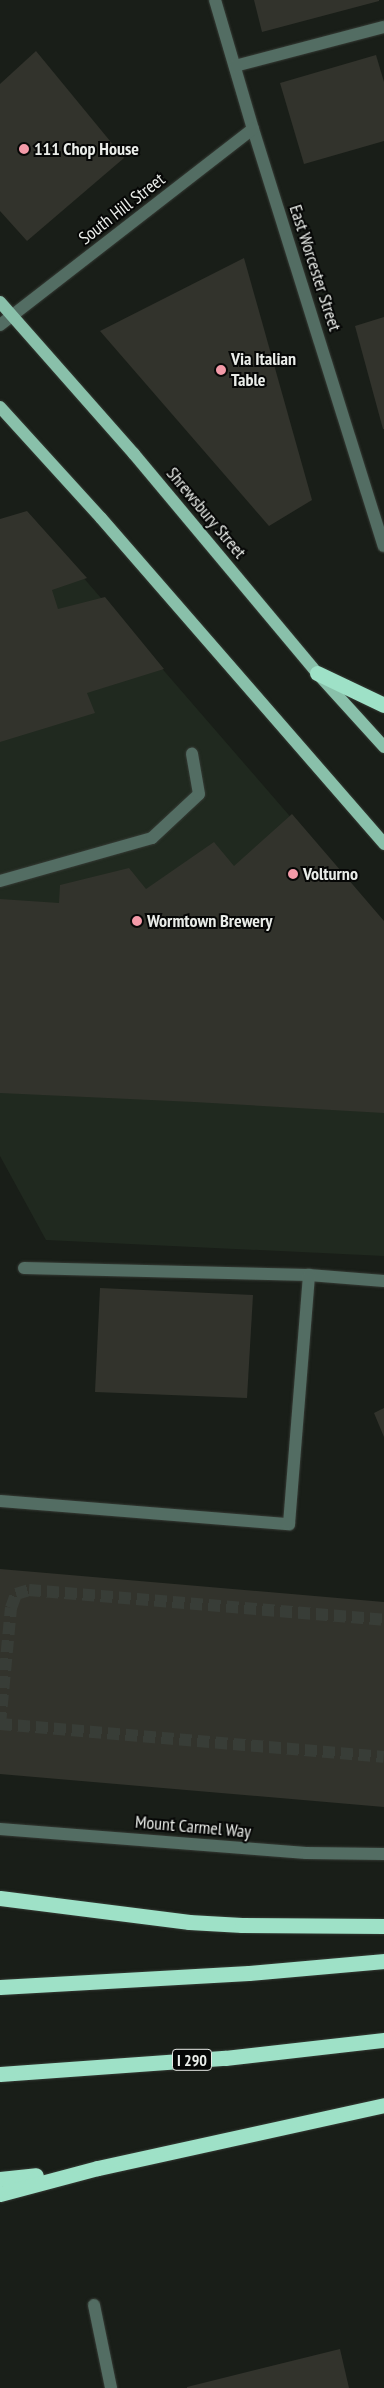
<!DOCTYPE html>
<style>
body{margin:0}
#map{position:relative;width:384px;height:2388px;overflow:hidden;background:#191e18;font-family:"PT Sans Narrow",sans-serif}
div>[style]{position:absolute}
.built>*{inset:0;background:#20291f}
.building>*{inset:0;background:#32332c}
.minor-tunnel>*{height:12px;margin-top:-6px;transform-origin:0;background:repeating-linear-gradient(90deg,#383d37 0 12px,transparent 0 18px)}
.roads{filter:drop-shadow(0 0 1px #363b35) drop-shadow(0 0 1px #363b35)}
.minor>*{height:12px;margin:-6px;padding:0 6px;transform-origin:6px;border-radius:6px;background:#536d63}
.major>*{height:12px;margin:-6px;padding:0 6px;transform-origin:6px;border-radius:6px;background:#89c0aa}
.highway>*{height:15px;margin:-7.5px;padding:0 7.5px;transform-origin:7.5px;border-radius:7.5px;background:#9ee1c7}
.dots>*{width:14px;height:14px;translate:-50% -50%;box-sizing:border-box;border:2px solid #060706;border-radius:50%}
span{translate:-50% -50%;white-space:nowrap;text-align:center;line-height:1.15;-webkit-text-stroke:4px #060706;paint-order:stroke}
.shield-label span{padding:1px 4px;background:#060706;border:1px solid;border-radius:4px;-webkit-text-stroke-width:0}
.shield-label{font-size:16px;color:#eaede9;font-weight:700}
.poi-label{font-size:18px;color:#eaede9;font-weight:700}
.left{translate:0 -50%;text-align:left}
.street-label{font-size:18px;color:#eaede9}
</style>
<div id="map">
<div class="built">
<div style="clip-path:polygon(30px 516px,384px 925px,384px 1256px,46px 1240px,0 1156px,0 526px)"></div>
</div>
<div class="building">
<div style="clip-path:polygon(254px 0,379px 0,379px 1px,262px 32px)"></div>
<div style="clip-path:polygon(36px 51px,124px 158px,27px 241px,0 211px,0 84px)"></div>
<div style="clip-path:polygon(376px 55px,384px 82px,384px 141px,304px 164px,280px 83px)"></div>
<div style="clip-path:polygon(244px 258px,312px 500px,269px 526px,100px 331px)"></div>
<div style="clip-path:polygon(384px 317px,384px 429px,383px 429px,355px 326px)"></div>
<div style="clip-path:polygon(27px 511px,87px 578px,52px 590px,58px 609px,105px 597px,164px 669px,87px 693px,95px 713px,0 742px,0 519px)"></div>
<div style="clip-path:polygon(292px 814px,384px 921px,384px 1113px,194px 1102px,0 1093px,0 899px,59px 903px,60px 885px,129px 868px,146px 889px,214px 842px,234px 866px)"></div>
<div style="clip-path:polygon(100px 1288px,253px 1295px,247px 1398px,95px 1392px)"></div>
<div style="clip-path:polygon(384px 1408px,384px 1437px,374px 1413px)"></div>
<div style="clip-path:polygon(0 1569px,384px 1602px,384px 1807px,0 1774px)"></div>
<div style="clip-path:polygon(340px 2349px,349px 2388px,187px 2388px,187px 2387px)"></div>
</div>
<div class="minor-tunnel">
<div style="left:0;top:1724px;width:117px;rotate:-84.6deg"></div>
<div style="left:11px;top:1608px;width:15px;rotate:-70deg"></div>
<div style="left:16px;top:1594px;width:14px;rotate:-17deg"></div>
<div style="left:29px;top:1590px;width:356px;rotate:4.8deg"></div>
<div style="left:0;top:1724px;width:385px;rotate:4.9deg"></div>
</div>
<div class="roads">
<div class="minor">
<div style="left:215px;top:0;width:134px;rotate:73.6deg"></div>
<div style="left:253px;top:129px;width:437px;rotate:72.6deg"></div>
<div style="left:235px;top:66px;width:154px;rotate:-14.7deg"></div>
<div style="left:0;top:325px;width:320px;rotate:-37.8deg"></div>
<div style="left:0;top:881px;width:158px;rotate:-15.8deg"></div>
<div style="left:152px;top:838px;width:64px;rotate:-43.1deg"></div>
<div style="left:199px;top:794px;width:41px;rotate:-99.9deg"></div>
<div style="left:24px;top:1268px;width:285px;rotate:1.4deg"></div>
<div style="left:309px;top:1275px;width:75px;rotate:4.6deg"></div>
<div style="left:0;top:1501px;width:290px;rotate:4.6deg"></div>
<div style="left:289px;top:1524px;width:250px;rotate:-85.4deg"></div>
<div style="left:0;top:1829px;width:307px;rotate:4.5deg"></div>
<div style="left:306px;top:1853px;width:78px;rotate:0.7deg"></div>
<div style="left:94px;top:2305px;width:85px;rotate:78.4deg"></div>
</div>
<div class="major">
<div style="left:0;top:302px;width:203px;rotate:48.6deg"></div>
<div style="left:134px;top:454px;width:285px;rotate:50.1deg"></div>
<div style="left:317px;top:673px;width:100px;rotate:47.8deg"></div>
<div style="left:0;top:407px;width:150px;rotate:47.7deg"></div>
<div style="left:101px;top:518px;width:432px;rotate:49deg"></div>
</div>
<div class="highway">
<div style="left:317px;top:673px;width:74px;rotate:25.5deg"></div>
<div style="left:0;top:1898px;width:191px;rotate:7.2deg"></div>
<div style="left:189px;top:1922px;width:53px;rotate:3.2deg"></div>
<div style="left:242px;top:1925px;width:142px;rotate:0.4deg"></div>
<div style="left:0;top:1987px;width:249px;rotate:-3.2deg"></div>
<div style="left:249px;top:1973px;width:136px;rotate:-5.1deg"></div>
<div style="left:0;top:2074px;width:226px;rotate:-4.1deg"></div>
<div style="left:225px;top:2058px;width:160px;rotate:-6.5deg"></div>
<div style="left:0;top:2179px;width:36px;rotate:-6deg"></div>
<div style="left:0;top:2194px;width:101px;rotate:-14.9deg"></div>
<div style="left:98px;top:2168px;width:293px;rotate:-12.4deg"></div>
</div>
</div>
<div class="dots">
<div style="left:24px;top:149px;background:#f39aa8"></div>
<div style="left:221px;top:370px;background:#f39aa8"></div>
<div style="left:293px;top:874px;background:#f39aa8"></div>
<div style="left:137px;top:921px;background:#f39aa8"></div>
</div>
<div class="shield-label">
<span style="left:192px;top:2060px">I 290</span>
</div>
<div class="poi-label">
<span class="left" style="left:34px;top:149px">111 Chop House</span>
<span class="left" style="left:231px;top:370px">Via Italian<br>Table</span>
<span class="left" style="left:303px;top:874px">Volturno</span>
<span class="left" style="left:147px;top:921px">Wormtown Brewery</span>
</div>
<div class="street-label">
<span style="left:122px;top:209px;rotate:-38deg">South Hill Street</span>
<span style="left:315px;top:268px;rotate:72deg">East Worcester Street</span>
<span style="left:206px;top:513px;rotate:50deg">Shrewsbury Street</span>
<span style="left:193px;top:1827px;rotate:5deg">Mount Carmel Way</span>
</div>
</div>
